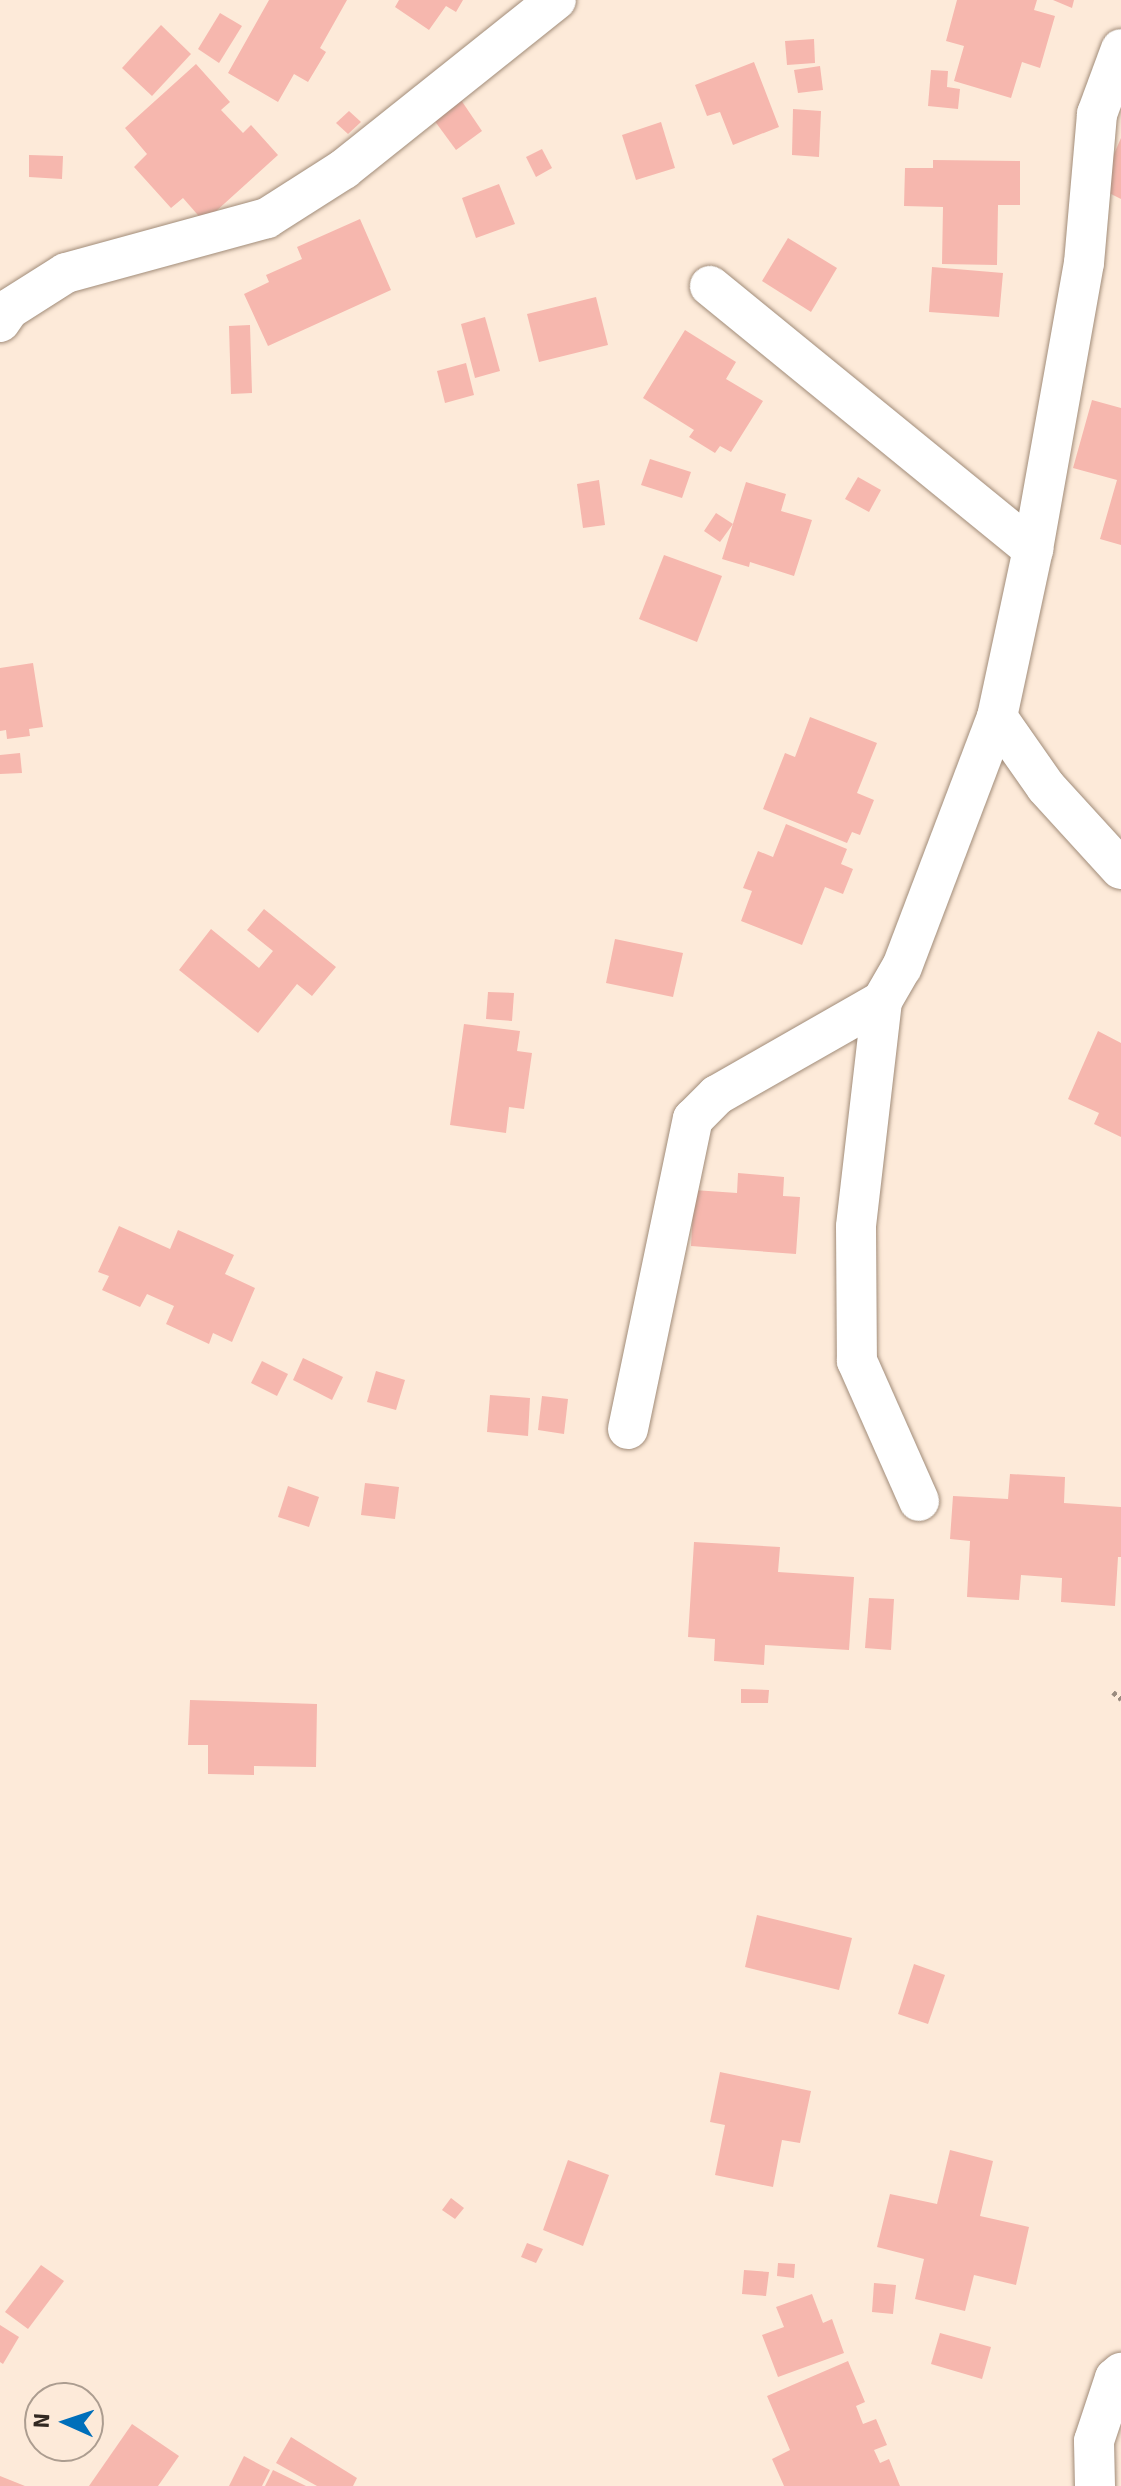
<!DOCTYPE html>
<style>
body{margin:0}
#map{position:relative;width:1121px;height:2486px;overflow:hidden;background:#fdead9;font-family:Signika,sans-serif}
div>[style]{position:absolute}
.building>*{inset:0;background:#f6b7ae}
.path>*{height:5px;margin-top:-2.5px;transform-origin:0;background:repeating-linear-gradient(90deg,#9a8b7f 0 4px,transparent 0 8px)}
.roads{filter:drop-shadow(0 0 2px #a18c79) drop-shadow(0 0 2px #a18c79)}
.minor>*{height:40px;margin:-20px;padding:0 20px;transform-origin:20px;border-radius:20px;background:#fff}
span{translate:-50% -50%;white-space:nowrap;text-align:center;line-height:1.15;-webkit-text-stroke:8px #fdead9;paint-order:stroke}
.north{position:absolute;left:24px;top:2382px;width:80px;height:80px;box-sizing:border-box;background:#fdead9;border:2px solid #ac9d90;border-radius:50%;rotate:273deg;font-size:22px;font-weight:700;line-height:32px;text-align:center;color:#322922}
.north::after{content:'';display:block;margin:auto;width:28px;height:36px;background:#006fba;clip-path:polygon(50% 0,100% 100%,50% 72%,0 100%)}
</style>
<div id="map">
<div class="building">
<div style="clip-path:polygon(269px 0,347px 0,320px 48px,326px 52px,308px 82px,294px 74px,278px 102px,228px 73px)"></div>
<div style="clip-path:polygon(399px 0,463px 0,456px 12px,446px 6px,429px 30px,395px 7px)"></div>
<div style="clip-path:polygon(957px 0,1037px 0,1034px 10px,1055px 16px,1040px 68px,1022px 62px,1011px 98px,954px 81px,964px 46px,946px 41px)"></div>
<div style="clip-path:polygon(1053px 0,1074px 0,1072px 8px)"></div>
<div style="clip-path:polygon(220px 13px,242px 26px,219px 63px,198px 49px)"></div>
<div style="clip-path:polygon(161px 25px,191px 54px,152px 96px,122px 68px)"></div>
<div style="clip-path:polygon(814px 39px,815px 63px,787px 65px,785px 41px)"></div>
<div style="clip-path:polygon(754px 62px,779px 127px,733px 145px,720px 112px,707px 116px,695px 85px)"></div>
<div style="clip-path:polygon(196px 64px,230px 102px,221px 110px,243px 133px,251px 125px,278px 155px,204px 222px,183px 198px,171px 208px,134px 167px,147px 154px,125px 128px)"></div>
<div style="clip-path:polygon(820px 66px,823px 90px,798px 93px,794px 70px)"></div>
<div style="clip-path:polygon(931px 70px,948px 71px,947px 87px,960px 89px,958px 109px,928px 106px)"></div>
<div style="clip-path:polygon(461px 100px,482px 131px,456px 150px,434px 120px)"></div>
<div style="clip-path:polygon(793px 109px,821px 111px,819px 157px,792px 155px)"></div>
<div style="clip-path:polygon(349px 111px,361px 122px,348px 134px,336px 123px)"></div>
<div style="clip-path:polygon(661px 122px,675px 168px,636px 180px,622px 135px)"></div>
<div style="clip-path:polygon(1121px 138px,1121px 199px,1099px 188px)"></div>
<div style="clip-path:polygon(542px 149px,552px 168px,536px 177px,526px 157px)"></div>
<div style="clip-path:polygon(29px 155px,63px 156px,62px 179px,29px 177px)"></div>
<div style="clip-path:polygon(933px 160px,1020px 161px,1020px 205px,998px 205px,997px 265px,942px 264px,943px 207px,904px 206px,905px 168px,933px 168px)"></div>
<div style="clip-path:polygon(499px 184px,515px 224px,476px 238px,462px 198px)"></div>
<div style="clip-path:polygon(360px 219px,391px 290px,268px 346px,244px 294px,269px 282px,266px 275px,302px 259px,297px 247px)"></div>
<div style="clip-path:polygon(788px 238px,837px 268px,811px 312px,762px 281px)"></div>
<div style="clip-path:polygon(932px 267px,1003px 273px,999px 317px,929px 312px)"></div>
<div style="clip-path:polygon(596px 297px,608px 345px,539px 362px,527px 314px)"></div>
<div style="clip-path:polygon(485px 317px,500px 371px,475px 378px,461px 324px)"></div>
<div style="clip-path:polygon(250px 325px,252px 393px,231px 394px,229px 326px)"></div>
<div style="clip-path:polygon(685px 330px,736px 362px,726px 379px,763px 401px,731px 452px,720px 446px,715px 453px,689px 437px,694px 430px,643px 398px)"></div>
<div style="clip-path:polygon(466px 363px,474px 395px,445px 403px,437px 371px)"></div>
<div style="clip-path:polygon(1092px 400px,1121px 408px,1121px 545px,1100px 539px,1117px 480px,1073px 468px)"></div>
<div style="clip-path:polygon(650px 459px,691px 472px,682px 498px,641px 485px)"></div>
<div style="clip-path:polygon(858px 477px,881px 490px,869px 512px,845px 499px)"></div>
<div style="clip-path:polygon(599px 480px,605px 525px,583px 528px,577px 484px)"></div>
<div style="clip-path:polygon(746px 482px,786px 494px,781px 511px,812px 520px,794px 576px,750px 562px,749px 567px,722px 559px)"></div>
<div style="clip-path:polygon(716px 513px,733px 524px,720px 542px,704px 531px)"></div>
<div style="clip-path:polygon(664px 555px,722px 576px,697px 642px,639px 619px)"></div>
<div style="clip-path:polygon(33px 663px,43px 727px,29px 729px,30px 736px,7px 739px,6px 730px,0 731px,0 668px)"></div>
<div style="clip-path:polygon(810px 717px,877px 743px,857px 793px,874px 800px,860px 835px,852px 832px,847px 843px,763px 809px,785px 753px,795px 757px)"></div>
<div style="clip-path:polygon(20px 753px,22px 773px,0 774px,0 755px)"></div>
<div style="clip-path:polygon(786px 824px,847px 849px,841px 864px,853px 869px,843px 894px,825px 887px,802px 945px,741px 921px,752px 891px,743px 888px,758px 851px,773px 857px)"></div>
<div style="clip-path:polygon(264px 909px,336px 967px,312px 996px,297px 984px,258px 1033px,179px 970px,211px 929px,259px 968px,273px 951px,247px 930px)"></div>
<div style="clip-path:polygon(615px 939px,683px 953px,673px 997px,606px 983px)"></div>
<div style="clip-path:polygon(488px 992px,514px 993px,512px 1021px,486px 1019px)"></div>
<div style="clip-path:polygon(464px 1024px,520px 1031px,517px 1051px,532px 1053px,524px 1109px,509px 1107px,506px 1133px,450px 1125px)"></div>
<div style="clip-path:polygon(1098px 1031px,1121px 1043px,1121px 1137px,1094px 1124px,1099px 1113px,1068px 1099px)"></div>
<div style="clip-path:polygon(738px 1173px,784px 1177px,783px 1196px,800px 1197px,796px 1254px,691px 1246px,694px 1190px,737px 1193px)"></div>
<div style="clip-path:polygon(119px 1226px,170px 1249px,178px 1230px,234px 1255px,225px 1274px,255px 1288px,232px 1342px,213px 1333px,209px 1344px,166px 1324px,174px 1306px,147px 1294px,140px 1307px,102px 1290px,109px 1276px,98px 1272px)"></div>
<div style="clip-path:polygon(303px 1358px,343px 1377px,332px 1400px,293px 1380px)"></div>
<div style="clip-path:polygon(262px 1361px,288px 1374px,277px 1396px,251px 1383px)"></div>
<div style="clip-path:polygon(376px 1371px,405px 1380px,396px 1410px,367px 1402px)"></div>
<div style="clip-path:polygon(490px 1395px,530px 1398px,528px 1436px,487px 1432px)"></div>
<div style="clip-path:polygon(542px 1396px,568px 1399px,564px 1434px,538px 1430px)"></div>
<div style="clip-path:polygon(1010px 1474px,1065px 1477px,1064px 1503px,1121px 1507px,1121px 1557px,1118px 1557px,1115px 1606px,1061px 1602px,1062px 1578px,1021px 1575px,1019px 1600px,967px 1597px,970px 1541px,950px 1539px,953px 1496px,1008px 1499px)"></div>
<div style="clip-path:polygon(365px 1483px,399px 1487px,395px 1519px,361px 1515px)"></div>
<div style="clip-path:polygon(288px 1486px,319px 1497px,309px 1527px,278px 1517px)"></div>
<div style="clip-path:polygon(694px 1542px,780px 1547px,778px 1572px,854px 1577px,849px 1650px,765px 1645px,764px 1665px,714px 1661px,715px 1639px,688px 1637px)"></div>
<div style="clip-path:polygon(869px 1598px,894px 1599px,891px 1650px,865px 1648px)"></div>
<div style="clip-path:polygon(741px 1689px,769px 1690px,768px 1703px,741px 1703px)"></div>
<div style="clip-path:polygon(190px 1700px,317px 1704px,316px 1767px,254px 1766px,254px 1775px,208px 1774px,208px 1745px,188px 1745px)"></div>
<div style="clip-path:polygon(757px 1915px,852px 1938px,839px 1990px,745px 1967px)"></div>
<div style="clip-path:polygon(914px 1964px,945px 1975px,928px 2024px,898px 2014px)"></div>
<div style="clip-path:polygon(720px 2072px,811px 2091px,800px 2143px,782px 2140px,773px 2187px,715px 2175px,725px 2125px,710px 2122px)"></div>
<div style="clip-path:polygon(950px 2150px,993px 2161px,980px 2216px,1029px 2227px,1016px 2285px,974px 2275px,965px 2311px,915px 2299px,924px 2259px,877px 2247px,890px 2194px,937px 2204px)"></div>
<div style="clip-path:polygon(568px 2160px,609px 2175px,583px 2246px,543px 2230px)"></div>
<div style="clip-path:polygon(451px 2198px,464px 2208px,455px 2219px,442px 2210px)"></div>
<div style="clip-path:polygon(527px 2243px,543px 2249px,536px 2263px,521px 2257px)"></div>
<div style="clip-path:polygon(778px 2263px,795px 2264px,794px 2278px,777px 2276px)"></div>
<div style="clip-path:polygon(41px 2265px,64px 2281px,28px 2329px,5px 2312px)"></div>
<div style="clip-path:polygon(744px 2270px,769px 2272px,766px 2296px,742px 2294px)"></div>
<div style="clip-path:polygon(874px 2283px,896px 2285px,893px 2314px,872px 2312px)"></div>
<div style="clip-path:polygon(812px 2294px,823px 2323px,832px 2319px,844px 2353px,778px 2377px,762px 2335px,784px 2327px,776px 2307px)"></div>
<div style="clip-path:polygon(0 2325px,19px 2337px,3px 2364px,0 2362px)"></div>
<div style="clip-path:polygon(940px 2333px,991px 2347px,982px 2379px,931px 2364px)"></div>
<div style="clip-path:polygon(848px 2361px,865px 2402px,856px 2406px,863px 2424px,876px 2419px,887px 2445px,874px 2450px,880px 2463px,889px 2459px,900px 2486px,784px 2486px,772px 2459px,790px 2450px,767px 2396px)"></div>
<div style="clip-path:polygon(132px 2424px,179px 2456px,158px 2486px,89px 2486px)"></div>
<div style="clip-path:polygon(291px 2437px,357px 2478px,353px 2486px,317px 2486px,276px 2463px)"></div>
<div style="clip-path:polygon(244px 2456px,270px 2470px,262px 2486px,229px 2486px)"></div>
<div style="clip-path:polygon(273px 2470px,306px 2486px,265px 2486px)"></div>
<div style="clip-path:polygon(0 2476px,25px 2486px,0 2486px)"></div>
</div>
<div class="path">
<div style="left:1113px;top:1692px;width:11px;rotate:41deg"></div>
</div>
<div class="roads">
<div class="minor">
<div style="left:710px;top:286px;width:417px;rotate:39.2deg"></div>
<div style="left:0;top:322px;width:16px;rotate:-55deg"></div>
<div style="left:9px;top:309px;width:67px;rotate:-32.3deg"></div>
<div style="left:66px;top:273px;width:208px;rotate:-15.3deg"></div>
<div style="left:267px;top:218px;width:91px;rotate:-32.5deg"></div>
<div style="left:344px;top:169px;width:271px;rotate:-38.6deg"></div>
<div style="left:997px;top:717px;width:85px;rotate:55deg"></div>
<div style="left:1046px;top:787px;width:111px;rotate:47.6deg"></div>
<div style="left:882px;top:1001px;width:227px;rotate:96.6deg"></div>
<div style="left:856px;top:1227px;width:134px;rotate:89.6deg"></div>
<div style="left:857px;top:1361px;width:153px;rotate:66.1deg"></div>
<div style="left:628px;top:1429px;width:317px;rotate:-78.2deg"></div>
<div style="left:693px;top:1119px;width:34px;rotate:-45deg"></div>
<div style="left:717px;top:1095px;width:190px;rotate:-29.7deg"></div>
<div style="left:882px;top:1001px;width:39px;rotate:-60deg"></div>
<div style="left:902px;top:967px;width:267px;rotate:-69.2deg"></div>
<div style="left:997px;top:717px;width:172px;rotate:-77.9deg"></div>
<div style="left:1033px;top:549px;width:291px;rotate:-79.9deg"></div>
<div style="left:1084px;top:263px;width:150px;rotate:-85deg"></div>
<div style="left:1097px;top:114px;width:69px;rotate:-69.7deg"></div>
<div style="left:1095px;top:2486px;width:45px;rotate:-91.3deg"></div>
<div style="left:1094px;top:2441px;width:66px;rotate:-71.6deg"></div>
<div style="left:1115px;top:2378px;width:8px;rotate:-40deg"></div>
</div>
</div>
<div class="north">N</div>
</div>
